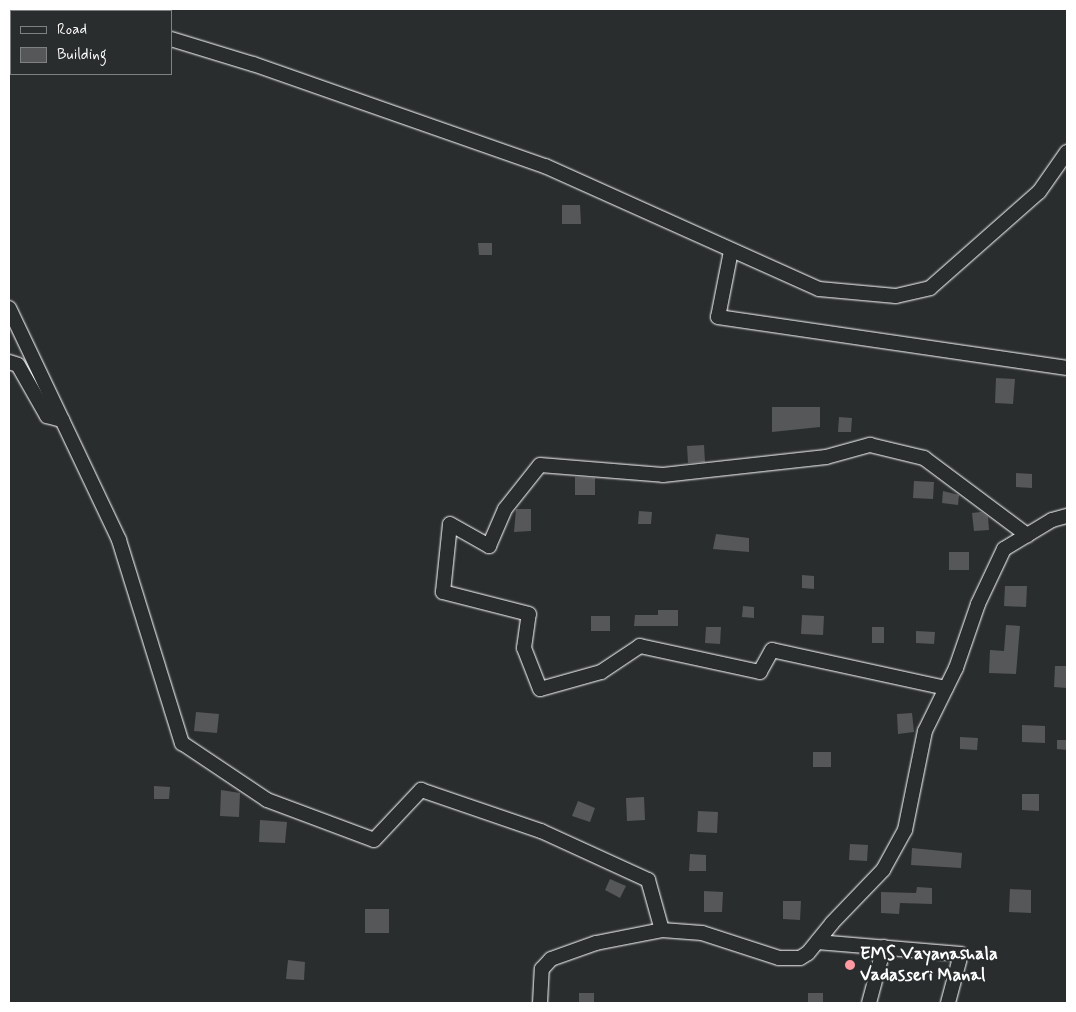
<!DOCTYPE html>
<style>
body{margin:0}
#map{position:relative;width:1076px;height:1012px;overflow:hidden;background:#2a2d2e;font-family:Mynerve,sans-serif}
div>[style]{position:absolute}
.building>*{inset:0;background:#555758}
.roads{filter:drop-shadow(0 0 1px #fff) drop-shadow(0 0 1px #fff)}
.street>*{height:14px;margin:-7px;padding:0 7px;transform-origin:7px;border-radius:7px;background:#2a2d2e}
.dots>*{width:14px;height:14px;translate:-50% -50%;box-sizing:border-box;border:2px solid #2a2d2e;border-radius:50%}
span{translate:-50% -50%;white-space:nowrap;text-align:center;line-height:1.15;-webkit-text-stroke:4.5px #2a2d2e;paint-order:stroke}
.poi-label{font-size:18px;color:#fff;font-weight:700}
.left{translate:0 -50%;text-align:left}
.frame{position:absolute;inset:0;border:10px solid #fff;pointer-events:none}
.legend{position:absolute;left:10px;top:10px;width:162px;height:65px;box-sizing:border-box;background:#2a2d2e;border:1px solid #7f8182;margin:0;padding:6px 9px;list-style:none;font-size:15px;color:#fff}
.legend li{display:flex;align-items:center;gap:10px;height:25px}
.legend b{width:25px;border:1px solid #7f8182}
</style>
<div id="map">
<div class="building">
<div style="clip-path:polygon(562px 205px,580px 205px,581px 224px,562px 224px)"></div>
<div style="clip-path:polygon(478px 243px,492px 243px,492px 255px,479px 255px)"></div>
<div style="clip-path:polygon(996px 378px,1015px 379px,1013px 404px,995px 403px)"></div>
<div style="clip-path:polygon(772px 407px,820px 407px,820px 427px,772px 432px)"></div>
<div style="clip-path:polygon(839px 417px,852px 418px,851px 432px,838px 432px)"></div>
<div style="clip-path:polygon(704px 445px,705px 462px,688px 463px,687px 446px)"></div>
<div style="clip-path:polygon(1016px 473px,1032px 474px,1032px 488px,1016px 487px)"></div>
<div style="clip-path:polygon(575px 477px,595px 478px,595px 495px,575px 495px)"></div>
<div style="clip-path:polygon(914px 481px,934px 482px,933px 499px,913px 498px)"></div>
<div style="clip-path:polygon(943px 491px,959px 495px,958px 505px,942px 503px)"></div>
<div style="clip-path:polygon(516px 509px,531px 509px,531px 531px,514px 532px)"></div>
<div style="clip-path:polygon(639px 511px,652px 512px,651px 524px,638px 524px)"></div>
<div style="clip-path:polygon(981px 512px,988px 517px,989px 530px,974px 531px,972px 513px)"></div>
<div style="clip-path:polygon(716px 534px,749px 538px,749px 552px,713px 549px)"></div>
<div style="clip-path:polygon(949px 552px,969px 552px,969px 570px,949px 570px)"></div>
<div style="clip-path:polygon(802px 575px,814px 576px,814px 589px,802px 588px)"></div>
<div style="clip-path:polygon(1005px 586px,1027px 586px,1026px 607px,1004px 606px)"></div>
<div style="clip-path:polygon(743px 606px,754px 607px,754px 618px,742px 617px)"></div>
<div style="clip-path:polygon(658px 610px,678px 610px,678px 626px,634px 626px,635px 615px,658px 615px)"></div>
<div style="clip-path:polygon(802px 615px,824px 616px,823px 635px,801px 634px)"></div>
<div style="clip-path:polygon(591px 616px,610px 616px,610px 631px,591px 631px)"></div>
<div style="clip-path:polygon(1006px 625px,1020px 626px,1016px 674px,989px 673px,990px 650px,1004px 651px)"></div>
<div style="clip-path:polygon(706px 627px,721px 627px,720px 644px,705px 643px)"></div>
<div style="clip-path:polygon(872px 627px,884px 627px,884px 643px,872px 643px)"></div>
<div style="clip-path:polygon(916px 631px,935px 632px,934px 644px,916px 643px)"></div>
<div style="clip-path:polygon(1055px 666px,1067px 666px,1067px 688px,1054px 687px)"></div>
<div style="clip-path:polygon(196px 712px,219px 714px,217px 733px,194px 731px)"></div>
<div style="clip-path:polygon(912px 713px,914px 732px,898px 734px,897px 714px)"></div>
<div style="clip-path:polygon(1022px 725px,1045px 726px,1045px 743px,1022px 742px)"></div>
<div style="clip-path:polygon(960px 737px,978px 738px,977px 750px,960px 749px)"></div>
<div style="clip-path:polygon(1057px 740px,1067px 740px,1067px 750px,1057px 749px)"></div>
<div style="clip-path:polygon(813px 752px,831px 752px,831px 767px,813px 767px)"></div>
<div style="clip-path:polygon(154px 786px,170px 787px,169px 799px,154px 799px)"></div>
<div style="clip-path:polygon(221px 790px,240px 793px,239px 817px,220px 816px)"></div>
<div style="clip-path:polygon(1022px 794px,1039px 794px,1039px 811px,1022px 810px)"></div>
<div style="clip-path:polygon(644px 797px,645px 820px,627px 821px,626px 798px)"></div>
<div style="clip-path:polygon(578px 801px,595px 808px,590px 822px,572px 816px)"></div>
<div style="clip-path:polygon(698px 811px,718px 812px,717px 833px,697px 832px)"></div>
<div style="clip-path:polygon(260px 820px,287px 822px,285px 843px,259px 842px)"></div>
<div style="clip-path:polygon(850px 844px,868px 845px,867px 861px,849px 860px)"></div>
<div style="clip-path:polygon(912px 848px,962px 853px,961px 868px,911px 865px)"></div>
<div style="clip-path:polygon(690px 854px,706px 855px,706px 871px,689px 871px)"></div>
<div style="clip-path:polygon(610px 879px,626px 886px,620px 898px,605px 890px)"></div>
<div style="clip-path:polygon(917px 887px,932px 888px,932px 904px,900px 903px,899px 914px,881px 913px,881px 892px,916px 893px)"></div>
<div style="clip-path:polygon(1010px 889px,1031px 890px,1031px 913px,1009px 912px)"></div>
<div style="clip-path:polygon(704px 891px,723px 892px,722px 912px,704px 912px)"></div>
<div style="clip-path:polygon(783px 901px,801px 901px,800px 920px,783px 919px)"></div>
<div style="clip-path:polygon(365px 909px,389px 909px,389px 933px,365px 933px)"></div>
<div style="clip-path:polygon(288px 960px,305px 962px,304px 980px,286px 979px)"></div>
<div style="clip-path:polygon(579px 993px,594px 993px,594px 1003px,579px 1003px)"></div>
<div style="clip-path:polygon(808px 993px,823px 993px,823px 1003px,808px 1003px)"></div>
</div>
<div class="roads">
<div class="street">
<div style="left:16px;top:9px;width:18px;rotate:6deg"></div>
<div style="left:171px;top:39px;width:86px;rotate:17deg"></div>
<div style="left:253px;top:64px;width:309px;rotate:19.3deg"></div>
<div style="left:545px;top:166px;width:300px;rotate:24.2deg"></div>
<div style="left:819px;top:289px;width:77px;rotate:5.2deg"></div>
<div style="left:896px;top:296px;width:35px;rotate:-13deg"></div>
<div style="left:930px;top:288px;width:145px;rotate:-41.4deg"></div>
<div style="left:1039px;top:192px;width:49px;rotate:-55deg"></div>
<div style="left:731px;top:251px;width:67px;rotate:101.1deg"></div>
<div style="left:718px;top:317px;width:353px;rotate:8.3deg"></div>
<div style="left:9px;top:308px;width:257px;rotate:64.6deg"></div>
<div style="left:119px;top:540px;width:213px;rotate:72.8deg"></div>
<div style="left:182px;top:743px;width:102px;rotate:33.8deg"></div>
<div style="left:267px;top:800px;width:114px;rotate:20.5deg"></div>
<div style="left:374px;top:840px;width:69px;rotate:-46.8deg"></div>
<div style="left:421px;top:790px;width:127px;rotate:18.9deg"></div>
<div style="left:541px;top:831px;width:118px;rotate:24.6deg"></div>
<div style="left:648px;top:880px;width:52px;rotate:74.4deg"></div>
<div style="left:9px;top:362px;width:9px;rotate:18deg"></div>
<div style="left:18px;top:365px;width:59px;rotate:60.4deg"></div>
<div style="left:47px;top:416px;width:16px;rotate:15deg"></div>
<div style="left:946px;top:688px;width:178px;rotate:-167.7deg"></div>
<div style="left:772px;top:650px;width:25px;rotate:119deg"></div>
<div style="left:760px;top:672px;width:123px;rotate:-167.8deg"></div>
<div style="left:640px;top:646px;width:47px;rotate:146.3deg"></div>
<div style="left:601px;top:672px;width:63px;rotate:164.4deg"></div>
<div style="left:540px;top:689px;width:44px;rotate:-111.3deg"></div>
<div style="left:524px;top:648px;width:34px;rotate:-82deg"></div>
<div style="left:529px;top:614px;width:89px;rotate:-165.7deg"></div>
<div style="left:443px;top:592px;width:68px;rotate:-84.1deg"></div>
<div style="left:450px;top:524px;width:45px;rotate:29.4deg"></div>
<div style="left:489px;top:546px;width:40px;rotate:-66.6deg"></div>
<div style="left:505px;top:509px;width:56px;rotate:-51.5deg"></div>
<div style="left:540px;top:465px;width:123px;rotate:4.6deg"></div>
<div style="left:663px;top:475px;width:164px;rotate:-6.3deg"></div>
<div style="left:826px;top:457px;width:46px;rotate:-15.3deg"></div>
<div style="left:870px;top:445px;width:56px;rotate:13.5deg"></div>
<div style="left:924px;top:458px;width:129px;rotate:36.8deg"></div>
<div style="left:817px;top:942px;width:144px;rotate:4.8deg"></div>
<div style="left:961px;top:954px;width:51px;rotate:104.9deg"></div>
<div style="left:540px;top:1003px;width:34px;rotate:-87deg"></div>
<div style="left:542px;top:969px;width:13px;rotate:-48deg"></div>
<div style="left:551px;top:959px;width:48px;rotate:-19.6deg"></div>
<div style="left:596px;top:943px;width:67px;rotate:-11.1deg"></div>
<div style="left:662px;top:930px;width:40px;rotate:4.3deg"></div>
<div style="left:702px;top:933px;width:81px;rotate:18deg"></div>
<div style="left:779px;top:958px;width:21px"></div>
<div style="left:800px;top:958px;width:9px;rotate:-32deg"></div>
<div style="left:808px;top:953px;width:38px;rotate:-51deg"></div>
<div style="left:832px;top:923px;width:74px;rotate:-46.1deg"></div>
<div style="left:883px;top:870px;width:46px;rotate:-61.2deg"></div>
<div style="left:905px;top:830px;width:101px;rotate:-78.6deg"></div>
<div style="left:925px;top:731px;width:70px;rotate:-63.8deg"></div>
<div style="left:956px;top:668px;width:68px;rotate:-71deg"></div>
<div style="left:978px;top:604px;width:61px;rotate:-64.7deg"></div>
<div style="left:1004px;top:549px;width:56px;rotate:-31.1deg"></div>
<div style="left:1052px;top:520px;width:16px;rotate:-15deg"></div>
<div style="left:869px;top:1003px;width:58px;rotate:-75deg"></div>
</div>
</div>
<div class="dots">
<div style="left:850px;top:965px;background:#ff9aa2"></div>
</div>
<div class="poi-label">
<span class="left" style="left:860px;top:965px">EMS Vayanashala<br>Vadasseri Manal</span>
</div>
<div class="frame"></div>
<ul class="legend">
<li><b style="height:6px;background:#2a2d2e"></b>Road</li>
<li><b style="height:14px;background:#555758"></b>Building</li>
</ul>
</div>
